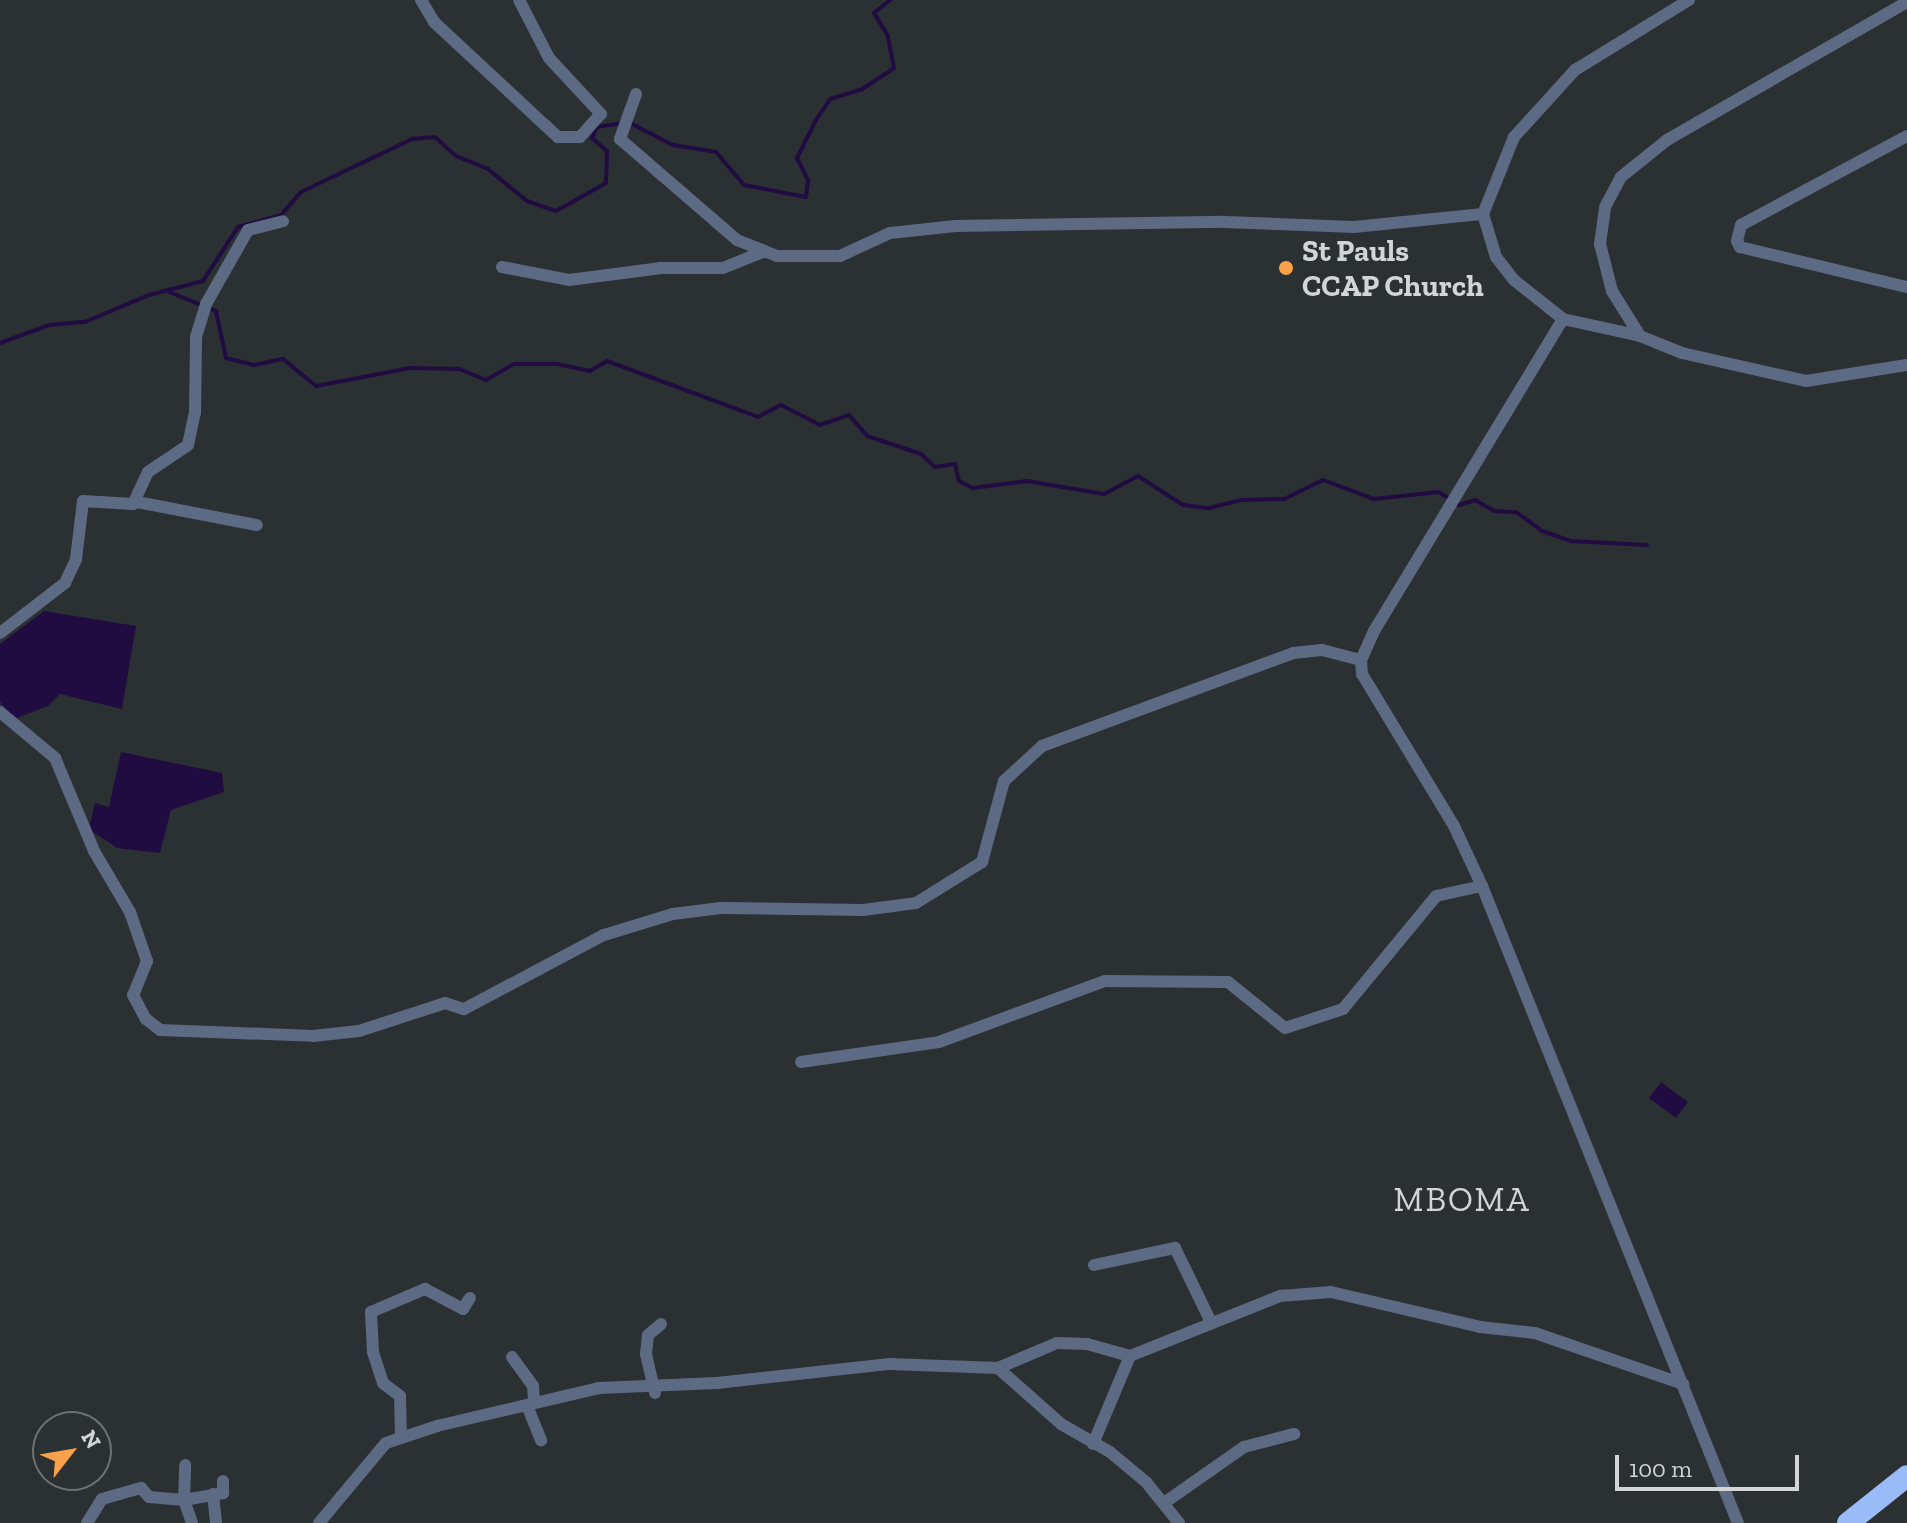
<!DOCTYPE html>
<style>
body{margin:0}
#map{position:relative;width:1907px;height:1523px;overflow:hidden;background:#2b3032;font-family:"Zilla Slab",serif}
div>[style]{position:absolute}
.water>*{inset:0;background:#210c42}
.stream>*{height:4px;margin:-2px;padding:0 2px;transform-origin:2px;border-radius:2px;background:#210c42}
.street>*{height:12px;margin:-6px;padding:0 6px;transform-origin:6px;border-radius:6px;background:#5c6a83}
.highway>*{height:22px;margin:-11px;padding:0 11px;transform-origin:11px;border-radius:11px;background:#99bbf7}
.dots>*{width:22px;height:22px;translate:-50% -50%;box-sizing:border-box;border:4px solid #2b3032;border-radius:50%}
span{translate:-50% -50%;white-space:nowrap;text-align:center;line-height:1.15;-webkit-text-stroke:6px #2b3032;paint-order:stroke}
.poi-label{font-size:30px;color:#d2d5d6;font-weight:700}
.left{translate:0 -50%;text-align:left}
.quarter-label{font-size:34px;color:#d2d5d6;letter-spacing:2px}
.north{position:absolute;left:32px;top:1411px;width:80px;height:80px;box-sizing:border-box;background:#2b3032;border:2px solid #6e7274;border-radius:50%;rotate:59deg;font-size:22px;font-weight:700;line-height:32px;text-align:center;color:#d2d5d6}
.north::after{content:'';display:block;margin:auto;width:28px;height:36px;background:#f8a14a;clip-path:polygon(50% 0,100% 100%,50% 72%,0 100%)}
.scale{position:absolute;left:1615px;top:1455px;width:184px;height:36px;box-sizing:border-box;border:4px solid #d2d5d6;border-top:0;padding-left:10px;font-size:24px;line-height:28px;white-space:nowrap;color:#d2d5d6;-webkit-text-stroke:6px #2b3032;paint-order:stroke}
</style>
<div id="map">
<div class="water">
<div style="clip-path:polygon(44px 611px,136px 626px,122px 709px,60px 694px,48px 706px,14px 719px,0 702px,0 644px)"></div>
<div style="clip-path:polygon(121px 752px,222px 773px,224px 792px,171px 810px,160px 853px,117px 848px,89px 829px,95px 803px,109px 807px)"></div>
<div style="clip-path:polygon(1661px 1082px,1688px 1102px,1676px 1118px,1649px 1098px)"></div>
</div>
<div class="stream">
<div style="left:169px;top:292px;width:51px;rotate:22deg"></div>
<div style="left:216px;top:311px;width:48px;rotate:78deg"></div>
<div style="left:226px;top:358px;width:29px;rotate:14deg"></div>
<div style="left:254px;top:365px;width:30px;rotate:-12deg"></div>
<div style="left:283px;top:359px;width:43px;rotate:39.3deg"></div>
<div style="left:316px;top:386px;width:96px;rotate:-10.8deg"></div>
<div style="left:410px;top:368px;width:49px;rotate:1.2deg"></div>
<div style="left:459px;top:369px;width:29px;rotate:22deg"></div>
<div style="left:486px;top:380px;width:32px;rotate:-30deg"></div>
<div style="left:514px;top:364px;width:43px"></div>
<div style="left:557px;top:364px;width:34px;rotate:12deg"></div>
<div style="left:590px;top:371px;width:20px;rotate:-30deg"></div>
<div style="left:607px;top:361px;width:161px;rotate:20.3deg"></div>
<div style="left:758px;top:417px;width:26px;rotate:-28deg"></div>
<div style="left:781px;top:405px;width:44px;rotate:27.1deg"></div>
<div style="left:820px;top:425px;width:31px;rotate:-19deg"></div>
<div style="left:849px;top:415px;width:28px;rotate:49deg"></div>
<div style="left:867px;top:436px;width:57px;rotate:18.4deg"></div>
<div style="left:921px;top:454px;width:19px;rotate:43deg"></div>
<div style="left:935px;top:467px;width:20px;rotate:-9deg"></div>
<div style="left:955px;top:464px;width:17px;rotate:77deg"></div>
<div style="left:959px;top:481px;width:16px;rotate:27deg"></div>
<div style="left:973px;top:488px;width:54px;rotate:-7.4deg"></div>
<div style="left:1027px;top:481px;width:78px;rotate:9.6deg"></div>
<div style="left:1104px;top:494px;width:38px;rotate:-28deg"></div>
<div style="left:1138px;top:476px;width:54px;rotate:32.8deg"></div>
<div style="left:1183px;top:505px;width:26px;rotate:7deg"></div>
<div style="left:1209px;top:508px;width:33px;rotate:-14deg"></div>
<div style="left:1241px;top:500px;width:43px;rotate:-1.3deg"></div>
<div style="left:1284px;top:499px;width:43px;rotate:-26deg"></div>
<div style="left:1323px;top:480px;width:54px;rotate:20.4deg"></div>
<div style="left:1374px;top:499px;width:65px;rotate:-6.1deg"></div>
<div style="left:1439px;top:492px;width:24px;rotate:33deg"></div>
<div style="left:1459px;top:505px;width:17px;rotate:-17deg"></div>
<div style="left:1475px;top:500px;width:22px;rotate:30deg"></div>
<div style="left:1494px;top:511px;width:22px;rotate:3deg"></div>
<div style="left:1516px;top:512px;width:32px;rotate:36deg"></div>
<div style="left:1542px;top:531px;width:31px;rotate:19deg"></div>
<div style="left:1571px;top:541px;width:76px;rotate:3deg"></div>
<div style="left:0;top:343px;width:52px;rotate:-20.2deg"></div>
<div style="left:49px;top:325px;width:36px;rotate:-5deg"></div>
<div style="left:85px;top:322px;width:69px;rotate:-22.9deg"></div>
<div style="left:149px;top:295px;width:56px;rotate:-14.5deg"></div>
<div style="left:203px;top:281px;width:64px;rotate:-57.1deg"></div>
<div style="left:238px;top:227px;width:45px;rotate:-15.6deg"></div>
<div style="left:281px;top:215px;width:30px;rotate:-49deg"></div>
<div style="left:301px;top:192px;width:123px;rotate:-25.5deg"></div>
<div style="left:412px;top:139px;width:23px;rotate:-5deg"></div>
<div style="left:435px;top:137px;width:28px;rotate:42deg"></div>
<div style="left:456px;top:156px;width:35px;rotate:22deg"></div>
<div style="left:488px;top:169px;width:50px;rotate:39.4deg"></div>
<div style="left:527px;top:201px;width:31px;rotate:19deg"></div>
<div style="left:556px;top:211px;width:57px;rotate:-29.2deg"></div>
<div style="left:606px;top:183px;width:32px;rotate:-88deg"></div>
<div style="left:607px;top:151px;width:20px;rotate:-139deg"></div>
<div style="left:592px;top:138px;width:12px;rotate:-66deg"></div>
<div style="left:597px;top:127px;width:31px;rotate:-9deg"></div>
<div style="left:628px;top:122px;width:51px;rotate:27.1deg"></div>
<div style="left:673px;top:145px;width:44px;rotate:9.2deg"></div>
<div style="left:716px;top:152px;width:43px;rotate:49.7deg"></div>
<div style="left:744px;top:185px;width:63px;rotate:11deg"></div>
<div style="left:806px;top:197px;width:17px;rotate:-83deg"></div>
<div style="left:808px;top:180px;width:25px;rotate:-117deg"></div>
<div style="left:797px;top:158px;width:42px;rotate:-63.4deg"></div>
<div style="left:816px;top:120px;width:25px;rotate:-56deg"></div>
<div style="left:830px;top:99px;width:34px;rotate:-17deg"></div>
<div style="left:862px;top:89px;width:38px;rotate:-33deg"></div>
<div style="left:894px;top:68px;width:33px;rotate:-101deg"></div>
<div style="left:888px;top:36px;width:27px;rotate:-121deg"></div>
<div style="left:874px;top:13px;width:21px;rotate:-39deg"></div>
</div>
<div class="street">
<div style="left:421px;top:0;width:26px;rotate:59deg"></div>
<div style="left:434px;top:22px;width:151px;rotate:42.9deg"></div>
<div style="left:545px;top:125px;width:18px;rotate:43deg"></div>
<div style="left:558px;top:137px;width:22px"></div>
<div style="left:580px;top:137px;width:31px;rotate:-48deg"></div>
<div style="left:601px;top:114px;width:76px;rotate:-132.9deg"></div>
<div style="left:549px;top:58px;width:65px;rotate:-117.3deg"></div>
<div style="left:1689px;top:0;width:134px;rotate:148.4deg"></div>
<div style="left:1575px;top:70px;width:91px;rotate:132.3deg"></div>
<div style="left:1514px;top:137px;width:83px;rotate:111.9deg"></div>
<div style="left:1483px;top:214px;width:45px;rotate:73.2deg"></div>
<div style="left:1496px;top:257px;width:29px;rotate:52deg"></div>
<div style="left:1514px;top:280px;width:63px;rotate:38.5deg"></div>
<div style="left:1563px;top:319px;width:79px;rotate:12.4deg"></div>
<div style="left:1640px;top:336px;width:45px;rotate:22deg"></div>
<div style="left:1682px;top:353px;width:127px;rotate:12.7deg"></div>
<div style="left:1806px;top:381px;width:102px;rotate:-9deg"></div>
<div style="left:636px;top:94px;width:48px;rotate:109.6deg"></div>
<div style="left:620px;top:139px;width:155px;rotate:40.8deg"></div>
<div style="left:737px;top:240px;width:43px;rotate:21.8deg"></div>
<div style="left:777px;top:256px;width:63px"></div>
<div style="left:840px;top:256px;width:55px;rotate:-24.7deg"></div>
<div style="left:890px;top:233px;width:66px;rotate:-6.1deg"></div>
<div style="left:956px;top:226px;width:269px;rotate:-0.9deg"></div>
<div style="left:1225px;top:222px;width:129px;rotate:2.2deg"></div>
<div style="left:1354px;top:227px;width:130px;rotate:-5.8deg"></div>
<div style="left:1907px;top:136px;width:188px;rotate:151.8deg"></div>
<div style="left:1741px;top:225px;width:16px;rotate:104deg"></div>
<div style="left:1737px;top:241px;width:7px;rotate:63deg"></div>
<div style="left:1740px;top:247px;width:172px;rotate:13.5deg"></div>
<div style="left:502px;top:267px;width:68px;rotate:11deg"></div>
<div style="left:569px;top:280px;width:93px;rotate:-7.4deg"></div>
<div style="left:661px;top:268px;width:62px"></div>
<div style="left:723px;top:268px;width:45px;rotate:-22deg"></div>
<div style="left:1563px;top:319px;width:365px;rotate:121.2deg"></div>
<div style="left:1374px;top:631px;width:32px;rotate:114deg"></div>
<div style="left:1361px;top:660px;width:14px;rotate:86deg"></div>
<div style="left:1362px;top:674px;width:178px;rotate:58.8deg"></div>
<div style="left:1454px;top:826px;width:66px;rotate:65deg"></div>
<div style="left:1482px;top:886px;width:687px;rotate:68.11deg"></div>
<div style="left:1640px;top:336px;width:53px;rotate:-121.9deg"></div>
<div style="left:1612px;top:291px;width:49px;rotate:-104.3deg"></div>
<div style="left:1600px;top:244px;width:37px;rotate:-82deg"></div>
<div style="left:1605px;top:207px;width:34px;rotate:-62deg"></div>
<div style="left:1621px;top:177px;width:59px;rotate:-38.8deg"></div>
<div style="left:1667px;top:140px;width:277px;rotate:-29.9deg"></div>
<div style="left:137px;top:502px;width:122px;rotate:10.9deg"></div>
<div style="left:0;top:633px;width:82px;rotate:-37.6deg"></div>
<div style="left:65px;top:583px;width:26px;rotate:-65deg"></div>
<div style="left:76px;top:559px;width:58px;rotate:-83.1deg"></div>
<div style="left:83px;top:501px;width:50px;rotate:3.4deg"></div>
<div style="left:133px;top:504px;width:35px;rotate:-65deg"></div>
<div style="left:148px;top:472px;width:48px;rotate:-34deg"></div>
<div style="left:188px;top:445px;width:33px;rotate:-78deg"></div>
<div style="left:195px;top:413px;width:76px;rotate:-89.2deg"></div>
<div style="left:196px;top:337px;width:34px;rotate:-73deg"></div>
<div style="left:206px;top:304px;width:85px;rotate:-60.4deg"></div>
<div style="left:248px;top:230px;width:36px;rotate:-14deg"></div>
<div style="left:0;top:712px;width:72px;rotate:39.9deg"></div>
<div style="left:55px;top:758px;width:101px;rotate:67.2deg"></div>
<div style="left:94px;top:851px;width:71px;rotate:59.5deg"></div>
<div style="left:130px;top:912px;width:52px;rotate:70.9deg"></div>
<div style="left:147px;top:961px;width:37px;rotate:112deg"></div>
<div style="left:133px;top:995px;width:27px;rotate:62deg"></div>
<div style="left:146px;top:1019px;width:18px;rotate:38deg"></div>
<div style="left:160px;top:1030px;width:153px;rotate:2.2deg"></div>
<div style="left:313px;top:1036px;width:46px;rotate:-6.2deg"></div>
<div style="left:359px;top:1031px;width:90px;rotate:-18deg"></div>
<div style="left:445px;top:1003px;width:20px;rotate:18deg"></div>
<div style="left:464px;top:1009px;width:158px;rotate:-27.9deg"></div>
<div style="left:604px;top:935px;width:72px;rotate:-16.9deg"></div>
<div style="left:673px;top:914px;width:48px;rotate:-7.1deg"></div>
<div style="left:721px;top:908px;width:142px;rotate:0.8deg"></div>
<div style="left:863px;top:910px;width:53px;rotate:-7.5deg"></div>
<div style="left:916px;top:903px;width:78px;rotate:-31.8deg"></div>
<div style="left:982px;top:862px;width:84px;rotate:-74.8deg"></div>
<div style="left:1004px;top:781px;width:52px;rotate:-42.6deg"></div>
<div style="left:1042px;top:746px;width:268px;rotate:-20.3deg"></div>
<div style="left:1293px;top:653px;width:29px;rotate:-6deg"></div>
<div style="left:1322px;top:650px;width:40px;rotate:14.4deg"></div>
<div style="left:801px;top:1062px;width:139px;rotate:-8.2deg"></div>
<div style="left:939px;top:1042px;width:177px;rotate:-20.2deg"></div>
<div style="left:1105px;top:981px;width:123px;rotate:0.5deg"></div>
<div style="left:1228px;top:982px;width:73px;rotate:38.9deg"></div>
<div style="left:1285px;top:1028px;width:61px;rotate:-18.1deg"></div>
<div style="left:1343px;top:1009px;width:146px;rotate:-50.5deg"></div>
<div style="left:1436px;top:896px;width:47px;rotate:-12.3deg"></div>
<div style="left:1094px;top:1265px;width:83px;rotate:-11.9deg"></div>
<div style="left:1175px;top:1248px;width:82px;rotate:64.1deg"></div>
<div style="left:512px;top:1357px;width:36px;rotate:54deg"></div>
<div style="left:533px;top:1386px;width:15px;rotate:86deg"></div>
<div style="left:534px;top:1401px;width:9px;rotate:131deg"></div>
<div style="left:528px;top:1408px;width:35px;rotate:68deg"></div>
<div style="left:998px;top:1368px;width:64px;rotate:-23deg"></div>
<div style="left:1057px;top:1343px;width:30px;rotate:2deg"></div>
<div style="left:1087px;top:1344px;width:45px;rotate:15.6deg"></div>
<div style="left:1130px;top:1356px;width:162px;rotate:-21.8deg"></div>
<div style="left:1280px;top:1296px;width:51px;rotate:-4.5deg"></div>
<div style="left:1331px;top:1292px;width:153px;rotate:13.2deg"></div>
<div style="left:1480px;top:1327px;width:55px;rotate:6.2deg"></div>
<div style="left:1535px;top:1333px;width:157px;rotate:19deg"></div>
<div style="left:655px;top:1393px;width:40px;rotate:-103deg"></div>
<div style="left:646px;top:1354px;width:19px;rotate:-84deg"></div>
<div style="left:648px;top:1335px;width:17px;rotate:-40deg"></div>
<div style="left:401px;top:1436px;width:40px;rotate:-91.4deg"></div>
<div style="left:400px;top:1396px;width:21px;rotate:-143deg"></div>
<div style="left:383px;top:1383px;width:33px;rotate:-108deg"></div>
<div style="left:373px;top:1352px;width:40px;rotate:-92.9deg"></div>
<div style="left:371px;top:1312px;width:59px;rotate:-23.1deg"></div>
<div style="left:425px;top:1289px;width:43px;rotate:27.8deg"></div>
<div style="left:463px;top:1309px;width:13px;rotate:-58deg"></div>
<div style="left:1093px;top:1444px;width:95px;rotate:-67.2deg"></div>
<div style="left:213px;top:1494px;width:29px;rotate:84deg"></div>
<div style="left:1164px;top:1503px;width:98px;rotate:-35deg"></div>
<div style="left:1244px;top:1447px;width:52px;rotate:-14.6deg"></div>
<div style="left:87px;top:1523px;width:28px;rotate:-58deg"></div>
<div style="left:102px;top:1499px;width:41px;rotate:-15.8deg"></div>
<div style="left:141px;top:1488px;width:12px;rotate:48deg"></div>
<div style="left:149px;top:1497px;width:35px;rotate:5deg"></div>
<div style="left:184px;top:1500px;width:35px;rotate:-88deg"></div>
<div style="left:192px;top:1523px;width:24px;rotate:-109deg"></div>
<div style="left:184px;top:1500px;width:40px;rotate:-10deg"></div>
<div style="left:223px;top:1493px;width:12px;rotate:-90deg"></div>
<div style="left:319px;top:1523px;width:104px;rotate:-50.1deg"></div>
<div style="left:386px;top:1443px;width:54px;rotate:-18.4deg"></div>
<div style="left:437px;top:1426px;width:166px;rotate:-13.2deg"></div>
<div style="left:599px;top:1388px;width:118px;rotate:-2.4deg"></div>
<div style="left:717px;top:1383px;width:174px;rotate:-6.3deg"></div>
<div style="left:890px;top:1364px;width:108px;rotate:2.1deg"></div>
<div style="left:998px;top:1368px;width:84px;rotate:41.6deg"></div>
<div style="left:1061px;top:1424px;width:56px;rotate:29.7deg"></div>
<div style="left:1110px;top:1452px;width:47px;rotate:39.8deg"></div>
<div style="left:1146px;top:1482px;width:53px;rotate:51.2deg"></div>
</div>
<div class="highway">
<div style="left:1848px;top:1523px;width:75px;rotate:-38.5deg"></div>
</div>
<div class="dots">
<div style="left:1286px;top:268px;background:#f8a14a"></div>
</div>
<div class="poi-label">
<span class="left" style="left:1302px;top:268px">St Pauls<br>CCAP Church</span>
</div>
<div class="quarter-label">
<span style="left:1462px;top:1200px">MBOMA</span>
</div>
<div class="north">N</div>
<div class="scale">100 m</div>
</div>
